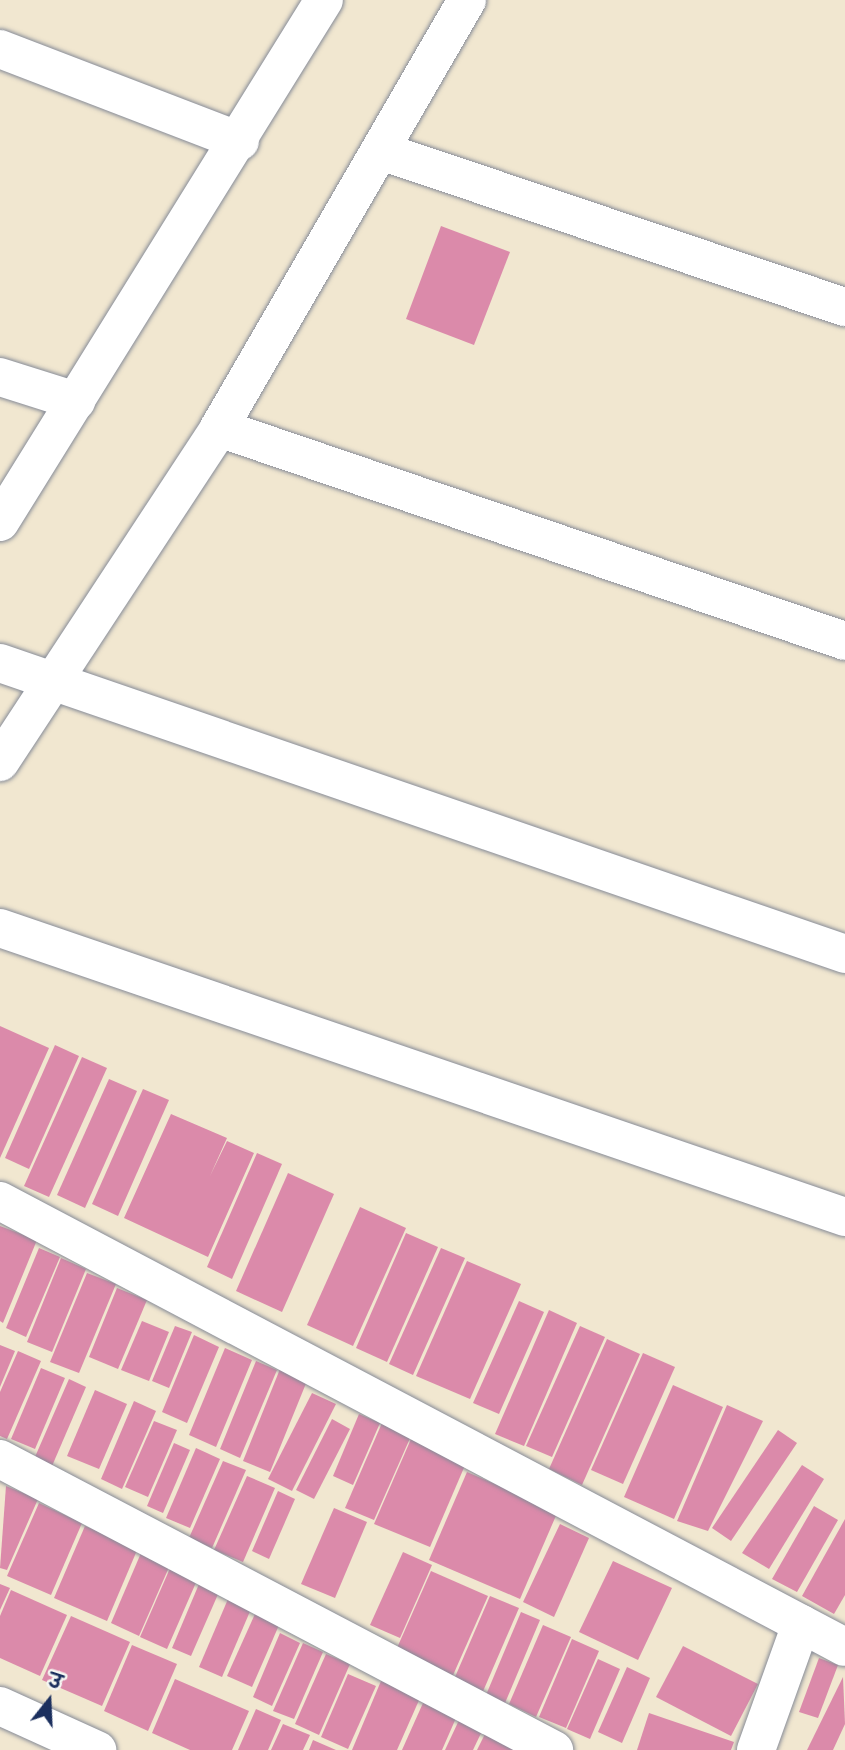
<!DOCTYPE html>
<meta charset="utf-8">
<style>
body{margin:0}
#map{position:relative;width:845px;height:1750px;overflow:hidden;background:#f1e7d0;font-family:Delius,"Playpen Sans Deva",sans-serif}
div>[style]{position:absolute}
.building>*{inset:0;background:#db8aaa}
.roads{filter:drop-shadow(0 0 2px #868b97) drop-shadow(0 0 2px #868b97)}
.minor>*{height:38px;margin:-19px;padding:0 19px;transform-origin:19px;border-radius:19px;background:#fff}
span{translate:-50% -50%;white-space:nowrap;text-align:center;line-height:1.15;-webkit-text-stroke:6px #f6f6f2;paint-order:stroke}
.north{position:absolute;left:14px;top:1666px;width:70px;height:70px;-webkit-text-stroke:5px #f6f6f2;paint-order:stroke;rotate:18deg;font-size:19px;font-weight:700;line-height:28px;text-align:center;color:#1b2f5e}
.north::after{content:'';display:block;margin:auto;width:24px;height:32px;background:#1b2f5e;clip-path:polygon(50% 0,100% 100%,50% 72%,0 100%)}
</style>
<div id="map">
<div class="building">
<div style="clip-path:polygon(441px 226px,510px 252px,474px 345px,406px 319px)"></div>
<div style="clip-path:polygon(0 1026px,49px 1048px,0 1158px)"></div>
<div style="clip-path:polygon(55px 1045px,79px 1056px,29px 1169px,5px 1158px)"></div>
<div style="clip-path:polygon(82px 1057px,107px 1068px,49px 1197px,24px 1186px)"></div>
<div style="clip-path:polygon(109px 1079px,137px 1091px,85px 1208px,57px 1195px)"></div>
<div style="clip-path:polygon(143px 1089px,169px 1100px,118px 1216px,92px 1204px)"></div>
<div style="clip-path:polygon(171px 1114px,227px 1138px,210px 1176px,227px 1141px,254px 1153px,208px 1257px,124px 1218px)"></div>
<div style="clip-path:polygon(257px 1153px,282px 1164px,232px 1279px,207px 1267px)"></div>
<div style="clip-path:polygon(288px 1173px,334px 1194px,282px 1312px,236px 1291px)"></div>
<div style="clip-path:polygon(360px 1207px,406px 1228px,353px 1346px,307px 1325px)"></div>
<div style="clip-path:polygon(0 1226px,37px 1240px,3px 1323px,0 1321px)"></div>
<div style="clip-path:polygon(406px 1233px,438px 1247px,387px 1362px,356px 1348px)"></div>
<div style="clip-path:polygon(39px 1248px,60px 1257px,26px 1337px,6px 1328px)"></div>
<div style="clip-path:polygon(441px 1248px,465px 1258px,413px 1375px,389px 1364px)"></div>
<div style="clip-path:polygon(61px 1258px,86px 1269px,52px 1352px,27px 1342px)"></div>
<div style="clip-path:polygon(467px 1261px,521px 1284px,470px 1399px,416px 1376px)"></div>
<div style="clip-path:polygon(87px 1273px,116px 1284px,79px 1373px,50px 1362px)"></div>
<div style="clip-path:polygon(117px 1288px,147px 1300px,118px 1369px,89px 1357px)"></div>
<div style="clip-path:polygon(519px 1301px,544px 1312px,499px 1414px,473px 1403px)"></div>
<div style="clip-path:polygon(549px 1310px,577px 1323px,524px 1446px,495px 1434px)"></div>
<div style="clip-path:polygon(142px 1321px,169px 1332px,149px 1381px,121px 1370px)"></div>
<div style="clip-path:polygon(175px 1326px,192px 1332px,169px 1388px,152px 1381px)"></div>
<div style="clip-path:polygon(580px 1326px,605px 1337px,552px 1457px,526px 1446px)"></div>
<div style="clip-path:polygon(194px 1335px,219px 1347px,187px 1423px,162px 1412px)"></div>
<div style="clip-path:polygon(607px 1339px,640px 1354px,582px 1485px,549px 1469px)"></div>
<div style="clip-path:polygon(0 1345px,15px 1351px,0 1387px)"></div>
<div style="clip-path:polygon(225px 1348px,252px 1360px,216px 1447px,189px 1435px)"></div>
<div style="clip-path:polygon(18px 1351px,41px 1361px,7px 1439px,0 1436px,0 1392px)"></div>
<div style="clip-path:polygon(643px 1353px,675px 1367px,623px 1484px,591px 1470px)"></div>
<div style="clip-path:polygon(256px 1361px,277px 1370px,240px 1458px,220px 1449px)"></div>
<div style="clip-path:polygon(41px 1368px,65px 1378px,35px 1449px,11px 1439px)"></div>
<div style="clip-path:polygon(280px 1369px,307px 1381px,270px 1472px,243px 1461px)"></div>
<div style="clip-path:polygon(69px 1379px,86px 1387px,49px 1473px,31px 1466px)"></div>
<div style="clip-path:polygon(673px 1385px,723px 1407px,674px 1519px,624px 1497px)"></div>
<div style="clip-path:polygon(95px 1390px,127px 1404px,99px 1469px,67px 1456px)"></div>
<div style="clip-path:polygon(312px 1393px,336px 1404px,292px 1491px,268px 1479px)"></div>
<div style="clip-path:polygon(134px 1401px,156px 1411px,122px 1489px,101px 1479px)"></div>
<div style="clip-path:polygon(727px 1405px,763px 1421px,708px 1531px,677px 1521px)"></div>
<div style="clip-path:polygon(359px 1414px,380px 1423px,353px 1485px,333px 1476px)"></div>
<div style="clip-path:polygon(332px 1419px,350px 1429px,314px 1499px,296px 1490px)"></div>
<div style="clip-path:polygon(154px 1421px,177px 1430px,148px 1497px,125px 1487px)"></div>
<div style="clip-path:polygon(382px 1423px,411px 1436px,374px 1520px,345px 1508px)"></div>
<div style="clip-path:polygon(778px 1430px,797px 1443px,731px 1541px,712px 1528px)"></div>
<div style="clip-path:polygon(411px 1439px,466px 1463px,430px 1547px,374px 1524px)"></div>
<div style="clip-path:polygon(174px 1443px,190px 1450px,163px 1513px,147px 1506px)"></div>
<div style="clip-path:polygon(196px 1448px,220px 1459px,190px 1528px,166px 1518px)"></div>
<div style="clip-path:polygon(223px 1461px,246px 1470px,212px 1548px,189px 1538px)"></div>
<div style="clip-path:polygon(802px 1465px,824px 1479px,769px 1569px,742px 1553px)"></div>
<div style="clip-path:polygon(467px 1472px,558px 1511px,520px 1599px,429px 1560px)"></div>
<div style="clip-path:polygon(247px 1476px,275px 1488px,243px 1562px,214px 1550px)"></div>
<div style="clip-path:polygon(6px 1486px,38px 1499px,7px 1570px,0 1568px)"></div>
<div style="clip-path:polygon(278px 1491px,295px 1499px,269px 1559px,252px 1551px)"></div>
<div style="clip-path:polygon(39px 1503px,82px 1523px,51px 1595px,7px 1576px)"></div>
<div style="clip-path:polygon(814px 1506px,838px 1520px,797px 1592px,772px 1579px)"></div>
<div style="clip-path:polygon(334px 1508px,367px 1522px,335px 1598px,301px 1584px)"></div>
<div style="clip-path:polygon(845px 1519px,845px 1595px,834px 1614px,802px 1596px)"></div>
<div style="clip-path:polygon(560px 1524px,589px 1538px,554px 1617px,523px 1602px)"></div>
<div style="clip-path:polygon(85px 1526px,138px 1548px,107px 1621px,54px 1598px)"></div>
<div style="clip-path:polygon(403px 1552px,432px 1565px,400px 1638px,370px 1625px)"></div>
<div style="clip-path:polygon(141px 1553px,170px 1565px,139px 1636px,111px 1623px)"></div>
<div style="clip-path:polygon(613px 1561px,672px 1588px,638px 1660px,579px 1632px)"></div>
<div style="clip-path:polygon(171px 1566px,198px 1578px,167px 1649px,140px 1637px)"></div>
<div style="clip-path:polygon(431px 1571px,488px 1596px,450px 1682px,393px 1657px)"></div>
<div style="clip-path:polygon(0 1584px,10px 1588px,0 1610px)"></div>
<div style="clip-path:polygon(199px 1584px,219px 1592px,191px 1656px,172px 1648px)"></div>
<div style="clip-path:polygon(11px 1590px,67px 1615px,40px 1676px,0 1658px,0 1616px)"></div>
<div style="clip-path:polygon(231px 1592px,254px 1602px,222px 1677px,199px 1667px)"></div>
<div style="clip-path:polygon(490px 1596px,519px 1608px,481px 1696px,452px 1684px)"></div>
<div style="clip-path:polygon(259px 1605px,283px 1616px,252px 1687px,227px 1676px)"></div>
<div style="clip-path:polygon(521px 1612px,540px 1620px,505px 1703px,486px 1695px)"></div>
<div style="clip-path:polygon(71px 1616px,130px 1642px,102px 1706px,42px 1680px)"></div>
<div style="clip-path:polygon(543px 1625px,571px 1637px,536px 1717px,509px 1704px)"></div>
<div style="clip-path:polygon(280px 1633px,300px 1643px,272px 1706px,253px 1697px)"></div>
<div style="clip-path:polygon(572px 1639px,599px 1651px,566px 1728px,539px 1717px)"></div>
<div style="clip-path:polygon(303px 1643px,323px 1652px,294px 1719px,273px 1711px)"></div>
<div style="clip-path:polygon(132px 1645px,177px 1664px,148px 1731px,104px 1711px)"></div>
<div style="clip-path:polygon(683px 1646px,758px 1684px,731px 1736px,656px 1697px)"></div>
<div style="clip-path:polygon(326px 1654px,350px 1664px,319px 1735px,295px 1724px)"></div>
<div style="clip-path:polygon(819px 1658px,838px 1665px,818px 1718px,799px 1712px)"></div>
<div style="clip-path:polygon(598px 1659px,620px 1669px,590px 1739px,567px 1729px)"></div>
<div style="clip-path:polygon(627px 1667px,650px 1678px,622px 1743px,598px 1732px)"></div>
<div style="clip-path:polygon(348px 1674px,376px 1686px,348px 1749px,321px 1737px)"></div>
<div style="clip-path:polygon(843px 1677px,845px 1724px,833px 1750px,807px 1750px)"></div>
<div style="clip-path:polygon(175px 1679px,249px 1711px,232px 1750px,190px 1750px,152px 1733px)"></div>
<div style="clip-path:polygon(381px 1681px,420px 1698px,397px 1750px,352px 1750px)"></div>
<div style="clip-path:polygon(423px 1703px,456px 1718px,442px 1750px,402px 1750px)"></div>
<div style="clip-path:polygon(256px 1709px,281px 1720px,268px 1750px,238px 1750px)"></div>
<div style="clip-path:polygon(649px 1713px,734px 1742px,731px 1750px,637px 1750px)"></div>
<div style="clip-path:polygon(460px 1718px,483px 1729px,473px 1750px,445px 1750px)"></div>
<div style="clip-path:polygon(283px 1724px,310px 1735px,303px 1750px,271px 1750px)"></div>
<div style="clip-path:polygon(489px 1726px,540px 1750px,477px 1750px)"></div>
<div style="clip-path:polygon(313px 1740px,336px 1750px,309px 1750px)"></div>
</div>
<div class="roads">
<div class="minor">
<div style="left:467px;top:0;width:495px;rotate:120.1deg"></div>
<div style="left:219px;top:428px;width:661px;rotate:18.79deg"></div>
<div style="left:0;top:49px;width:257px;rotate:21deg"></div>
<div style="left:384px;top:152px;width:486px;rotate:18.6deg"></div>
<div style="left:0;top:377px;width:80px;rotate:17.5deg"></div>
<div style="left:0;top:522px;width:614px;rotate:-58.17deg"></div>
<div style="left:0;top:663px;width:894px;rotate:19deg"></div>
<div style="left:0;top:762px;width:399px;rotate:-56.7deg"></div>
<div style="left:0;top:928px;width:893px;rotate:18.88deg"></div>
<div style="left:0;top:1201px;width:955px;rotate:27.83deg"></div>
<div style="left:0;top:1459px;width:626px;rotate:27.71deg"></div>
<div style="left:0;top:1706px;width:107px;rotate:24.4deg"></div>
<div style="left:756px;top:1750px;width:134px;rotate:-70.3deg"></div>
</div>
</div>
<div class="north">उ</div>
</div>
